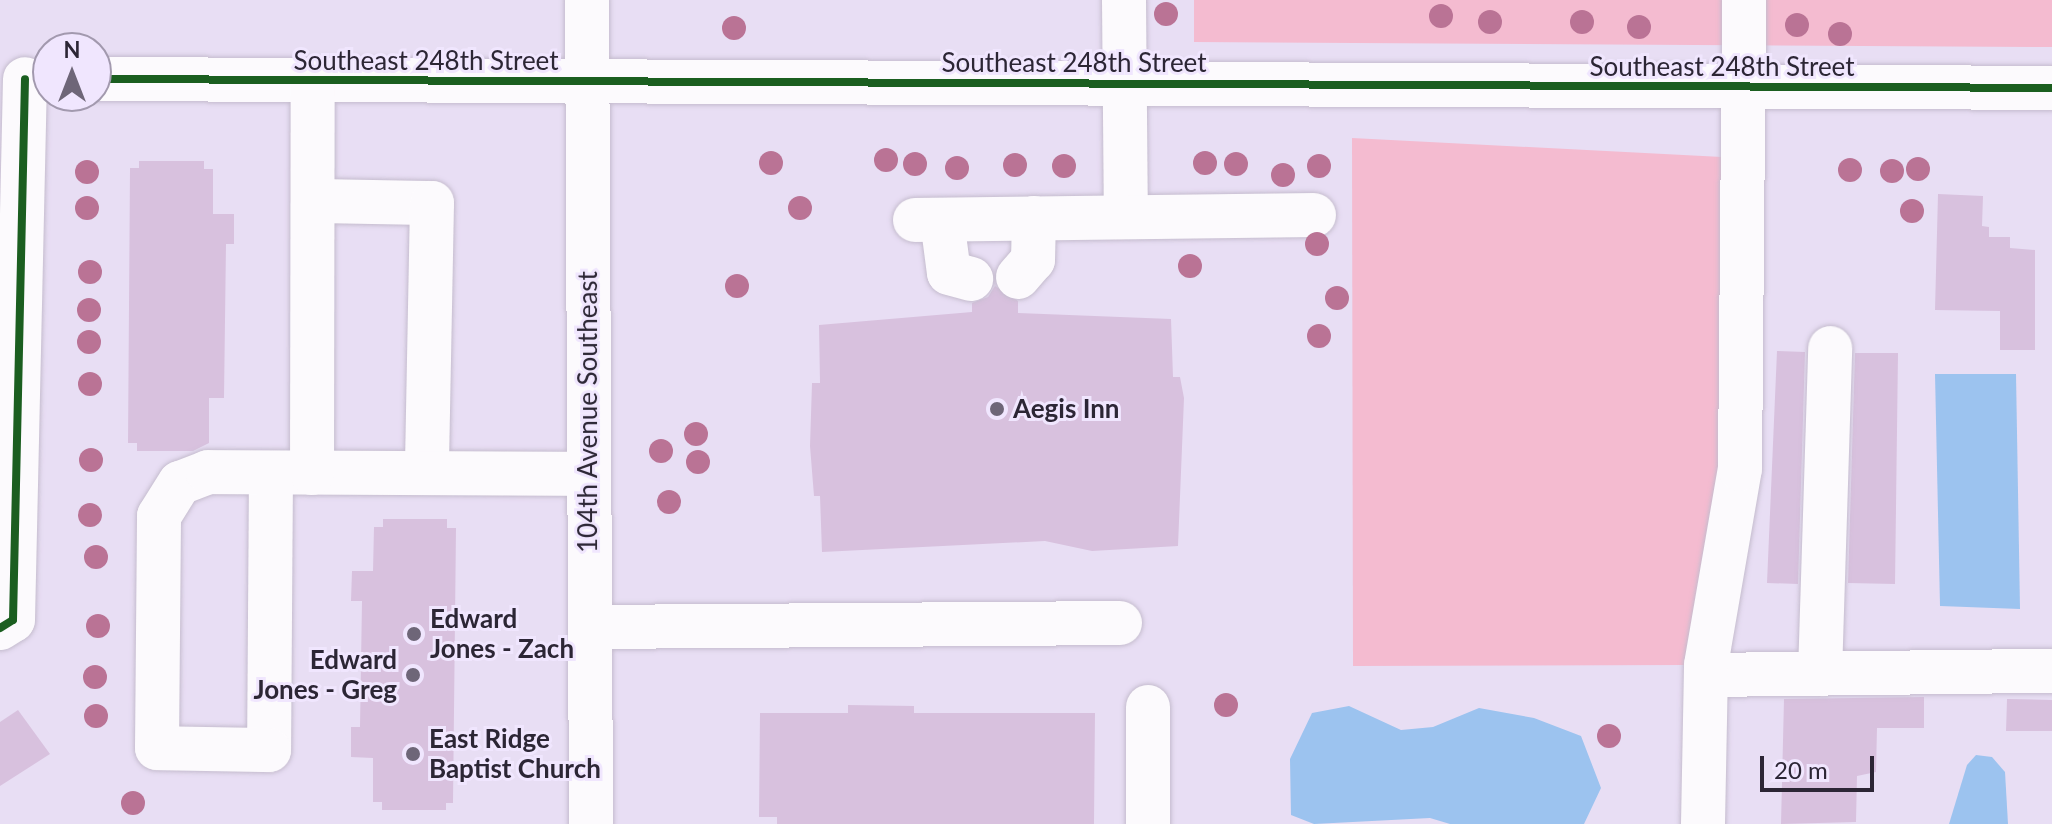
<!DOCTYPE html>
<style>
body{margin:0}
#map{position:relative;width:2052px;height:824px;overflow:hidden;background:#e8def4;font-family:Lato,sans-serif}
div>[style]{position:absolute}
.green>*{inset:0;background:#f4bbd0}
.water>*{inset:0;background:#9cc3ef}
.building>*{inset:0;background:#d8c1de}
.roads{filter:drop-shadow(0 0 2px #c5bcce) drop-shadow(0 0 2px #c5bcce)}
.minor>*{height:44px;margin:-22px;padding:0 22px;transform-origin:22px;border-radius:22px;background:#fcfafd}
.major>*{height:44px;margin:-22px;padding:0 22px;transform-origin:22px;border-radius:22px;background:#fcfafd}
.cycleway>*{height:8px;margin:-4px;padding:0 4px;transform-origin:4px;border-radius:4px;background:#1b5e20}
.trees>*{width:24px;height:24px;margin:-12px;border-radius:50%;background:#ba7395}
.dots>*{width:22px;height:22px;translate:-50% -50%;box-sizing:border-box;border:4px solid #f0e6fe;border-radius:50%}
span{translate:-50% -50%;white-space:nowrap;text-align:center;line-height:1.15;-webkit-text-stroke:6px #f0e6fe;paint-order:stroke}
.street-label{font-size:26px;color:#2c2635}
.poi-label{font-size:26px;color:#2c2635;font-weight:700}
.left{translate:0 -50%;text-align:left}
.right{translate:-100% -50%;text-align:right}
.north{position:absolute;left:32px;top:32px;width:80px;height:80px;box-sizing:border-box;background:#f0e6fe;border:2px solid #a299ae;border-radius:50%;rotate:0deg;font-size:22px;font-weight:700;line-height:32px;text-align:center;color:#2c2635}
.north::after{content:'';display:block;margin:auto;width:28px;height:36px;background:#6e6678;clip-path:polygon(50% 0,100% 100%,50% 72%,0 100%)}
.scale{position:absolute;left:1760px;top:756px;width:114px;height:36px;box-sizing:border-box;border:4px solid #2c2635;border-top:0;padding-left:10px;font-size:24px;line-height:28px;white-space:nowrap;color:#2c2635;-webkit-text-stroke:6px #f0e6fe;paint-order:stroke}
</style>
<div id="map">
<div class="green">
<div style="clip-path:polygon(1194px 0,2052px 0,2052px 47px,1194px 42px)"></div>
<div style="clip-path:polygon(1352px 138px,1722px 157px,1718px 481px,1687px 665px,1353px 666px)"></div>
</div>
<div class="water">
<div style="clip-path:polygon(1935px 374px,2016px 374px,2020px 609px,1940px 606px)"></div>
<div style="clip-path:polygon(1349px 706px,1401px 730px,1433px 727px,1479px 708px,1534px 718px,1581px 736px,1601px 788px,1584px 824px,1450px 824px,1430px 818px,1314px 824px,1291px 815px,1290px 759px,1312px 713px)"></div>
<div style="clip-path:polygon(1976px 755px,1992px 757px,2005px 772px,2008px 824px,1949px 824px,1967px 765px)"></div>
</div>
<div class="building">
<div style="clip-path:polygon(139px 161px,204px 161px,204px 169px,213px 169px,213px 214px,234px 214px,234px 244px,226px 244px,224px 398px,209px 398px,209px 443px,193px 451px,137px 451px,137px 443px,128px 443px,130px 168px,139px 168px)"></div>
<div style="clip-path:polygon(1938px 194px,1983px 196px,1982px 226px,1989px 227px,1989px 237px,2010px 237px,2010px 248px,2035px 250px,2035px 350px,2000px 350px,2000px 311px,1935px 310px)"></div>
<div style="clip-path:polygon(995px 286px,1018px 301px,1018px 313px,1171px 319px,1173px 377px,1180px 377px,1184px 398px,1178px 546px,1092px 551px,1045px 541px,822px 552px,820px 496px,814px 496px,810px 446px,812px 383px,820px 383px,819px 325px,972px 312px,972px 303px,988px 297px)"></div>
<div style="clip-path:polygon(1777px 351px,1805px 352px,1798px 584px,1767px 583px)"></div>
<div style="clip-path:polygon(1855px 353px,1898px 353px,1895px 584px,1848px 583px)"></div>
<div style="clip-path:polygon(383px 519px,447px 519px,447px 528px,456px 528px,453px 803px,446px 803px,446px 810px,382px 810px,382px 802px,373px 802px,373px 758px,351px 757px,351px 727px,360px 727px,362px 601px,351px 601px,352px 571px,373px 571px,374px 527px,383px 527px)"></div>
<div style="clip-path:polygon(1924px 697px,1924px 728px,1877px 728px,1876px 772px,1857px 776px,1856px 822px,1781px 824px,1784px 699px)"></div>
<div style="clip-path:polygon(2007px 699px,2052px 700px,2052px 731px,2006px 731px)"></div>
<div style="clip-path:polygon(848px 705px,914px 706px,914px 713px,1095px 713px,1094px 824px,777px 824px,777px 817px,759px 817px,760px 713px,848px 713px)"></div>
<div style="clip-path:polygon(18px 710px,50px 754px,0 786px,0 722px)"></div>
</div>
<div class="roads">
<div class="minor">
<div style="left:1124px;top:0;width:217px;rotate:89.5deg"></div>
<div style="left:96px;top:79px;width:1956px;rotate:0.26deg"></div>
<div style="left:313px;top:201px;width:119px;rotate:1deg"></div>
<div style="left:432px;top:203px;width:270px;rotate:91.1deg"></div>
<div style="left:915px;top:220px;width:399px;rotate:-0.7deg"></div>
<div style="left:942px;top:220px;width:53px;rotate:82.5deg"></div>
<div style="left:949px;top:273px;width:23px;rotate:15deg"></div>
<div style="left:1018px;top:277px;width:23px;rotate:-49deg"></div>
<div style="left:1033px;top:260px;width:42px;rotate:-88.6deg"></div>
<div style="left:271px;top:473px;width:277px;rotate:90.4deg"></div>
<div style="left:269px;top:750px;width:112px;rotate:-179deg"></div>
<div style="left:157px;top:748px;width:232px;rotate:-89.5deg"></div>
<div style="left:159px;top:516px;width:39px;rotate:-58deg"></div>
<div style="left:180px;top:483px;width:30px;rotate:-21deg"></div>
<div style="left:208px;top:472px;width:381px;rotate:0.3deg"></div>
<div style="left:312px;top:473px;width:393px;rotate:-89.9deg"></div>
<div style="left:590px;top:627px;width:530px;rotate:-0.43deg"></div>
<div style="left:0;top:628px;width:15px;rotate:-32deg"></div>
<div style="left:13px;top:620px;width:541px;rotate:-88.73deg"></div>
<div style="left:1820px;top:674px;width:326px;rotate:-88.2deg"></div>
<div style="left:1706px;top:675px;width:346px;rotate:-0.7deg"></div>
<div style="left:1148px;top:707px;width:117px;rotate:90deg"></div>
<div style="left:1703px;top:824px;width:159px;rotate:-88.9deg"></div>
<div style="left:1706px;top:665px;width:199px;rotate:-80.2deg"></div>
<div style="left:1740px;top:469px;width:469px;rotate:-89.5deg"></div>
</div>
<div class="major">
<div style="left:587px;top:0;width:824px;rotate:89.72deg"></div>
</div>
</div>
<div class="cycleway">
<div style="left:96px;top:79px;width:1956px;rotate:0.26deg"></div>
<div style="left:0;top:628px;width:15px;rotate:-32deg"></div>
<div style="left:13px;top:620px;width:541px;rotate:-88.73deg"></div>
</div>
<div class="trees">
<div style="left:1166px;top:14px"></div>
<div style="left:1441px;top:16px"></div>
<div style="left:1490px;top:22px"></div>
<div style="left:1582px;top:22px"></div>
<div style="left:1797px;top:25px"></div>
<div style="left:1639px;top:27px"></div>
<div style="left:734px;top:28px"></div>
<div style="left:1840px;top:34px"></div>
<div style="left:886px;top:160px"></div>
<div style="left:771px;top:163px"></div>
<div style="left:1205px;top:163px"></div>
<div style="left:915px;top:164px"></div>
<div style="left:1236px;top:164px"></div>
<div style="left:1015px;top:165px"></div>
<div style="left:1064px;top:166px"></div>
<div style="left:1319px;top:166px"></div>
<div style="left:957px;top:168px"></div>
<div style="left:1918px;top:169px"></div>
<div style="left:1850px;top:170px"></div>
<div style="left:1892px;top:171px"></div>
<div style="left:87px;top:172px"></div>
<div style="left:1283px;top:175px"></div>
<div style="left:87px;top:208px"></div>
<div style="left:800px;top:208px"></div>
<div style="left:1912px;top:211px"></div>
<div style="left:1317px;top:244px"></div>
<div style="left:1190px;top:266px"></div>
<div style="left:90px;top:272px"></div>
<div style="left:737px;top:286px"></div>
<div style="left:1337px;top:298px"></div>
<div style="left:89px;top:310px"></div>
<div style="left:1319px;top:336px"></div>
<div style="left:89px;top:342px"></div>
<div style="left:90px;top:384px"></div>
<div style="left:696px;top:434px"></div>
<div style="left:661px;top:451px"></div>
<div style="left:91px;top:460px"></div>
<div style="left:698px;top:462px"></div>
<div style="left:669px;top:502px"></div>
<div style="left:90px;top:515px"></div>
<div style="left:96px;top:557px"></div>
<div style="left:98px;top:626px"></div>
<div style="left:95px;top:677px"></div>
<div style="left:1226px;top:705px"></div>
<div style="left:96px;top:716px"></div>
<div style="left:1609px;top:736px"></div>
<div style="left:133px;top:803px"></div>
</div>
<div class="dots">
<div style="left:997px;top:409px;background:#6e6678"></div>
<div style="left:414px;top:634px;background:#6e6678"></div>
<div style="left:413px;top:675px;background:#6e6678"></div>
<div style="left:413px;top:754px;background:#6e6678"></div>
</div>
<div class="street-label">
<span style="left:426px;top:61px">Southeast 248th Street</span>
<span style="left:1074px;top:63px">Southeast 248th Street</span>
<span style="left:1722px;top:67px">Southeast 248th Street</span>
<span style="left:588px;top:412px;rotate:-90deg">104th Avenue Southeast</span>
</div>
<div class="poi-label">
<span class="left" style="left:1013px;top:409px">Aegis Inn</span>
<span class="left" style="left:430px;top:634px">Edward<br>Jones - Zach</span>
<span class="right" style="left:397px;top:675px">Edward<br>Jones - Greg</span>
<span class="left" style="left:429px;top:754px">East Ridge<br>Baptist Church</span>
</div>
<div class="north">N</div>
<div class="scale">20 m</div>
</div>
